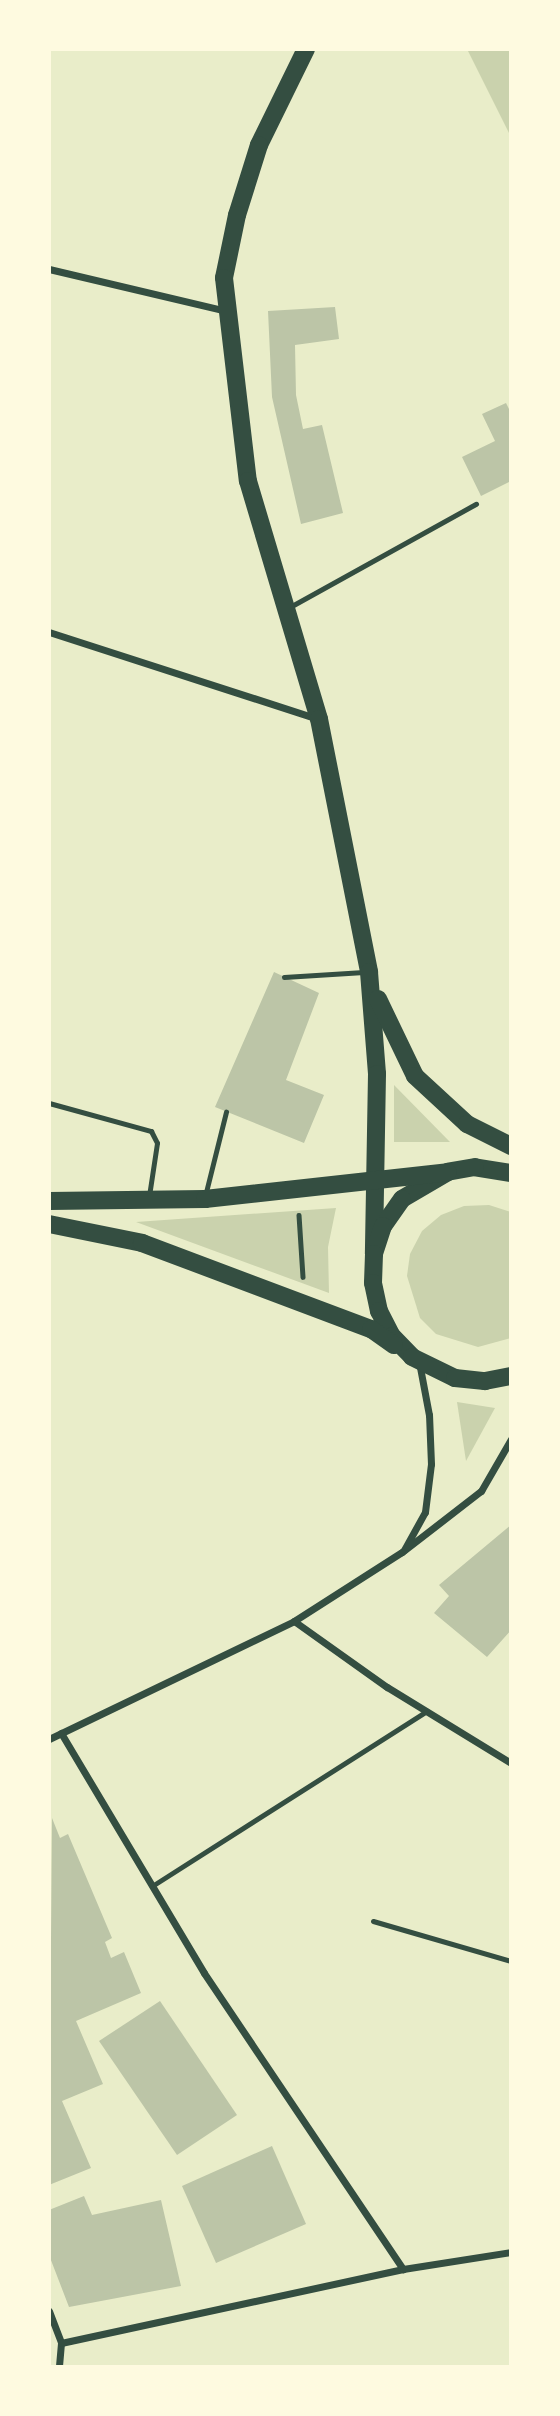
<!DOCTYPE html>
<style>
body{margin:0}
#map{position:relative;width:560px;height:2416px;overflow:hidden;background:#e9edc9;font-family:Commissioner,sans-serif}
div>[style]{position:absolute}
.green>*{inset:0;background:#cad2ad}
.building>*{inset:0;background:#bcc5a7}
.path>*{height:4.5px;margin:-2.25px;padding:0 2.25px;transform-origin:2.25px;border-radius:2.25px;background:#344e41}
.service>*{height:5px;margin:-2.5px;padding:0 2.5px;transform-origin:2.5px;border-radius:2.5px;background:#344e41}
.minor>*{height:7px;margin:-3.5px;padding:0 3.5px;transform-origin:3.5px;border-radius:3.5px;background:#344e41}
.primary>*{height:18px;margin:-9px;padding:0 9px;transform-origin:9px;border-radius:9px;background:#344e41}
span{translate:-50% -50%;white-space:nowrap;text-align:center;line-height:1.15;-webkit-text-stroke:6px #fefae0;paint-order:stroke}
.frame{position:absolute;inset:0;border:51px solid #fefae0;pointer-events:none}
</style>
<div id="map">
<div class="green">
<div style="clip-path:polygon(467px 49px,511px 49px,511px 137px)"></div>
<div style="clip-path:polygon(394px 1085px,450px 1142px,394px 1142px)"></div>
<div style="clip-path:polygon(489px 1205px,511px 1212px,511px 1338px,478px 1347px,436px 1334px,420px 1318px,407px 1276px,410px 1254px,422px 1231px,441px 1215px,464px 1206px)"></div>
<div style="clip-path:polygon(336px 1208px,328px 1247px,329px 1293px,136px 1222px)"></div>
<div style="clip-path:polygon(457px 1402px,495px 1408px,466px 1461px)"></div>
</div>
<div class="building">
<div style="clip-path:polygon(335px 307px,339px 339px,295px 345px,296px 395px,303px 429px,322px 425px,343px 513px,301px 524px,272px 397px,268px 311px)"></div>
<div style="clip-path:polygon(506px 403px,511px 413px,511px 481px,481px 496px,462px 457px,495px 441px,482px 414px)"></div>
<div style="clip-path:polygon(274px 972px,319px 993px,286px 1080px,324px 1095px,304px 1143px,215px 1107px)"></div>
<div style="clip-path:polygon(511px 1525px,511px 1630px,487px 1657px,434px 1613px,449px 1596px,439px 1585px)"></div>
<div style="clip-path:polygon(52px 1818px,60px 1838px,68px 1834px,112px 1938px,105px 1942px,111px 1958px,124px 1952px,141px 1993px,76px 2021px,103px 2084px,62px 2101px,91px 2168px,49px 2185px)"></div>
<div style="clip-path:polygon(160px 2001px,237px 2115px,177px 2155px,99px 2041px)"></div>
<div style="clip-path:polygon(272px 2146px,306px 2224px,216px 2263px,182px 2186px)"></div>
<div style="clip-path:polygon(84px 2196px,92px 2215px,161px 2200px,181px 2286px,69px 2307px,49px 2255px,49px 2210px)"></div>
</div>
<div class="path">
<div style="left:299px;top:1215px;width:62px;rotate:86.3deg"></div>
</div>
<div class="service">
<div style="left:288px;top:608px;width:215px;rotate:-29deg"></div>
<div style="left:284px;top:977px;width:80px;rotate:-3.6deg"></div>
<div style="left:49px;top:1103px;width:106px;rotate:15.4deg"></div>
<div style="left:151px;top:1131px;width:13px;rotate:63deg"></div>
<div style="left:157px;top:1143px;width:54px;rotate:98.6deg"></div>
<div style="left:205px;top:1196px;width:87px;rotate:-76deg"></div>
<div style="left:152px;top:1886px;width:326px;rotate:-32.5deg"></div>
<div style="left:373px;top:1921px;width:144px;rotate:16.2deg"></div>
</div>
<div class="minor">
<div style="left:49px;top:269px;width:182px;rotate:13.3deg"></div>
<div style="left:49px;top:632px;width:280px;rotate:17.9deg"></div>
<div style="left:404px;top:1550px;width:43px;rotate:-61.1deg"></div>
<div style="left:425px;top:1512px;width:48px;rotate:-82.9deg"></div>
<div style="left:431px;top:1464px;width:49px;rotate:-92.3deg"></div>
<div style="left:429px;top:1415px;width:54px;rotate:-100.7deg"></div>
<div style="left:294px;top:1621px;width:114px;rotate:35.4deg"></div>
<div style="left:387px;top:1687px;width:145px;rotate:31.5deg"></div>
<div style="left:61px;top:1733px;width:279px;rotate:59.2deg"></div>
<div style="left:204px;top:1973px;width:357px;rotate:56.1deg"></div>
<div style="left:49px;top:1739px;width:272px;rotate:-25.7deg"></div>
<div style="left:294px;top:1621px;width:128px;rotate:-32.6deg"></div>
<div style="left:402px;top:1552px;width:100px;rotate:-37.7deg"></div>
<div style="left:481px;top:1491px;width:60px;rotate:-60deg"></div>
<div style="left:49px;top:2311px;width:34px;rotate:69deg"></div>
<div style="left:61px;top:2343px;width:24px;rotate:95deg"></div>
<div style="left:61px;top:2343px;width:350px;rotate:-12.2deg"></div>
<div style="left:403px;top:2269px;width:109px;rotate:-8.9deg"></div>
</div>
<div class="primary">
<div style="left:306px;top:49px;width:107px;rotate:116.1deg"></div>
<div style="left:259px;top:145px;width:73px;rotate:107.4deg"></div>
<div style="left:237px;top:215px;width:64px;rotate:101.7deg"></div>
<div style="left:224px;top:278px;width:204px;rotate:83.3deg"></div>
<div style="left:248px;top:481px;width:248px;rotate:73.4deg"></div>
<div style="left:319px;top:719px;width:258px;rotate:78.8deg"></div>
<div style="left:369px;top:972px;width:102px;rotate:85.5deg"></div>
<div style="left:377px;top:1074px;width:180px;rotate:91deg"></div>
<div style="left:378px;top:999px;width:85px;rotate:64.3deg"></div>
<div style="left:415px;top:1076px;width:71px;rotate:42.7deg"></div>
<div style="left:467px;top:1124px;width:49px;rotate:26.6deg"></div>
<div style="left:511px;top:1173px;width:36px;rotate:-171deg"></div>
<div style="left:475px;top:1167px;width:27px;rotate:170deg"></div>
<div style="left:448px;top:1172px;width:53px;rotate:149.6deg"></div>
<div style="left:402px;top:1199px;width:33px;rotate:125deg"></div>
<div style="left:383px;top:1226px;width:29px;rotate:108deg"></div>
<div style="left:374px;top:1254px;width:29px;rotate:92deg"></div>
<div style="left:373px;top:1283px;width:29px;rotate:78deg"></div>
<div style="left:379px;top:1311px;width:28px;rotate:63deg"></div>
<div style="left:392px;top:1336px;width:29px;rotate:46deg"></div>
<div style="left:412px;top:1357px;width:48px;rotate:26deg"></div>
<div style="left:455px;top:1378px;width:30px;rotate:6deg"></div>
<div style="left:485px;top:1381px;width:26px;rotate:-11deg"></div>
<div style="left:49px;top:1201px;width:156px;rotate:-0.7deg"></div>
<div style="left:205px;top:1199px;width:244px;rotate:-6.3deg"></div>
<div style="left:49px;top:1224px;width:95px;rotate:11.5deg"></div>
<div style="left:142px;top:1243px;width:245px;rotate:20.6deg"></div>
<div style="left:371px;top:1329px;width:28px;rotate:35deg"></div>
</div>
<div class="frame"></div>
</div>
